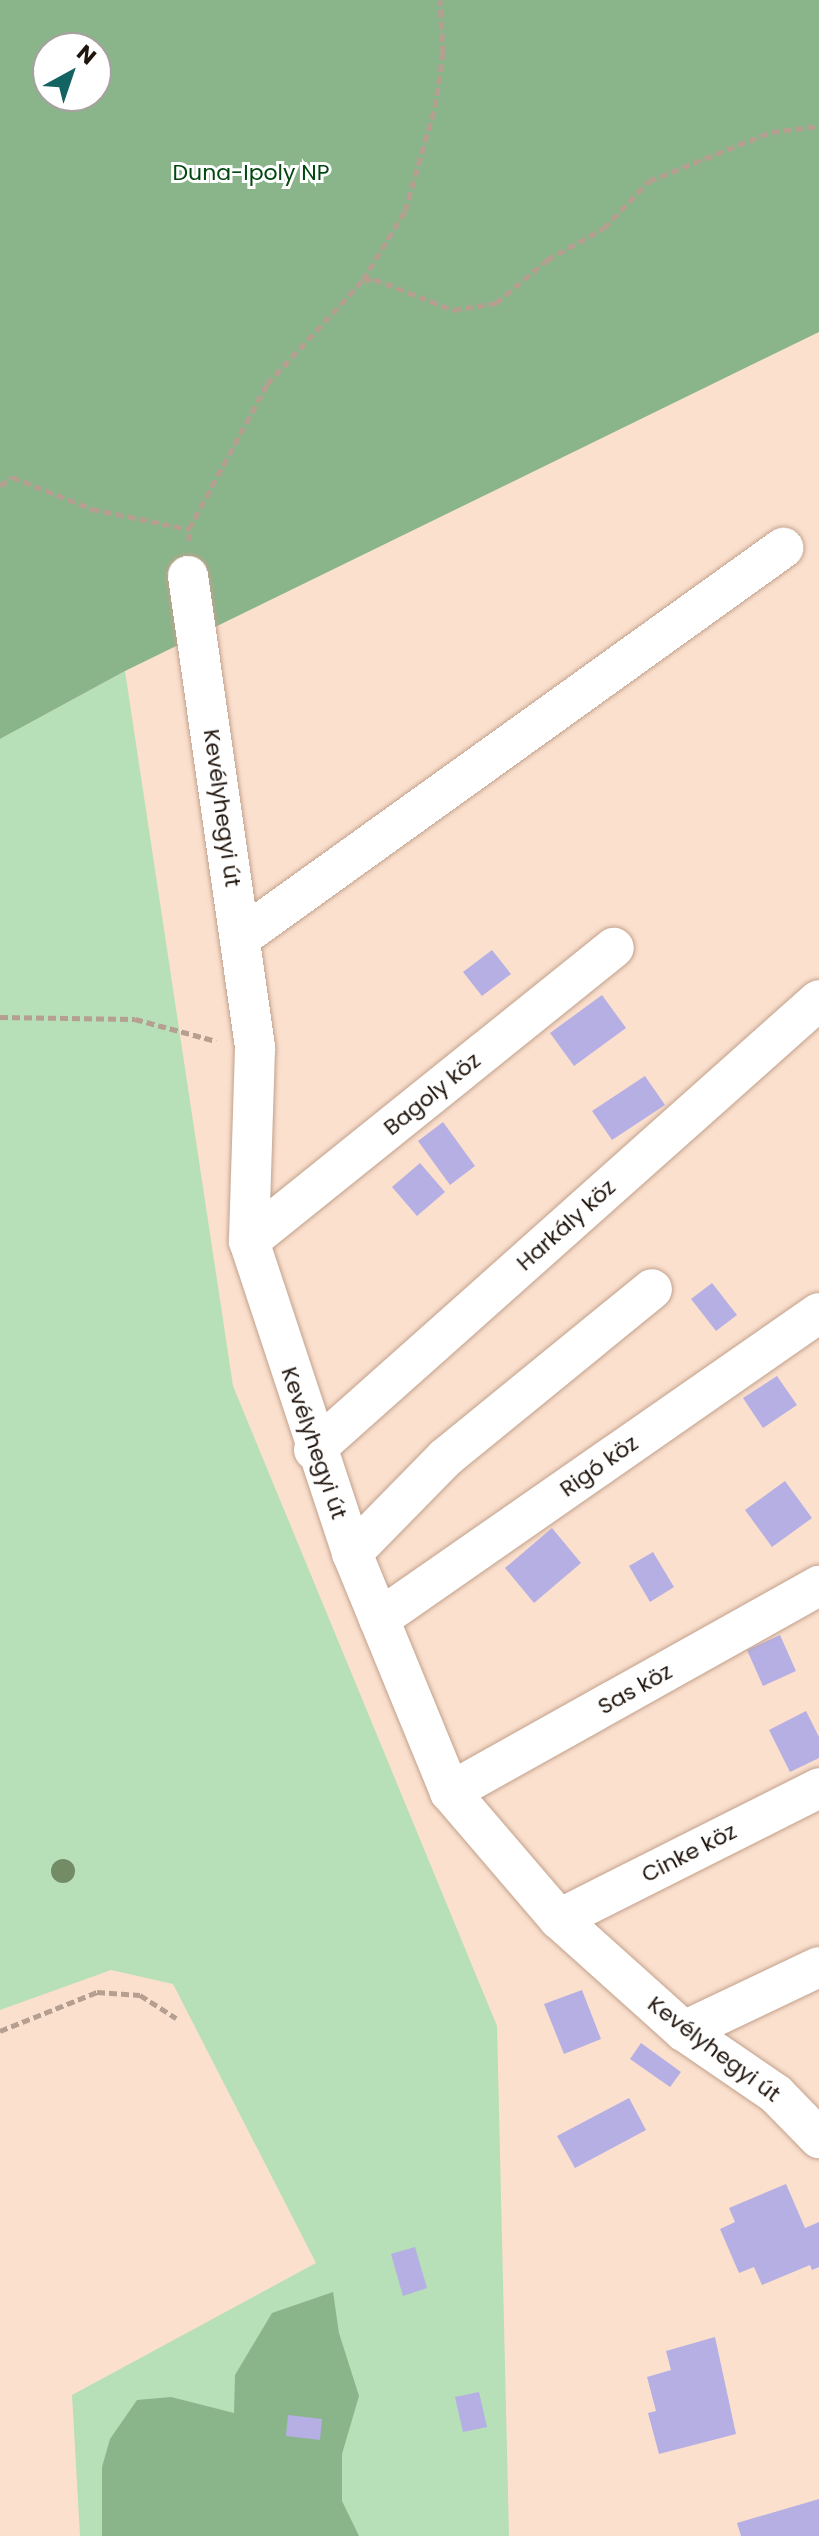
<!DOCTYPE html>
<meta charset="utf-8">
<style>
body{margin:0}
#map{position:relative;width:819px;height:2536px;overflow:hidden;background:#fbe0ce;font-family:Poppins,sans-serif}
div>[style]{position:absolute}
.green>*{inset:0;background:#b7dfb8}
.forest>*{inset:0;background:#8ab58b}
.building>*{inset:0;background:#b5afe4}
.path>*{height:5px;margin-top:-2.5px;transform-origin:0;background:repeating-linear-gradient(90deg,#b59f90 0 8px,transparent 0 12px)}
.roads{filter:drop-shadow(0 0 2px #c1a18c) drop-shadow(0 0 2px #c1a18c)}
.minor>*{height:40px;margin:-20px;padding:0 20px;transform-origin:20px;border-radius:20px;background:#fff}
.trees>*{width:24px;height:24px;margin:-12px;border-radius:50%;background:#738c66}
span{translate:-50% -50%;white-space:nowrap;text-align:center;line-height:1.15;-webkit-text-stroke:6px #fff;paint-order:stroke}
.park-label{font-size:22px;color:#034811}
.street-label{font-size:22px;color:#20150d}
.north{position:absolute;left:32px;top:32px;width:80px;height:80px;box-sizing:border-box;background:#fff;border:2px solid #a6a19e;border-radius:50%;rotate:40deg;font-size:22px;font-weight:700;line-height:32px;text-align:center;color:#20150d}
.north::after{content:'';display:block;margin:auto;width:28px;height:36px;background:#136363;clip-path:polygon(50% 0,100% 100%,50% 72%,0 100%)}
</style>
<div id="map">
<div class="green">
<div style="clip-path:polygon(125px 671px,233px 1386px,497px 2026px,509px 2536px,80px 2536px,72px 2395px,316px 2263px,173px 1984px,111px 1970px,0 2010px,0 739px)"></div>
</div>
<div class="forest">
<div style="clip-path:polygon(evenodd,0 0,819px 0,819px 332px,125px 671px,0 739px,0 0,48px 48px,96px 48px,96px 96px,48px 96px,48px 48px)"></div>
<div style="clip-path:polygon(333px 2292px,339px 2333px,359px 2396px,342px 2454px,342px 2501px,359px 2536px,102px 2536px,102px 2467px,110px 2439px,137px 2400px,171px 2397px,234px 2413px,235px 2375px,272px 2313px)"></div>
</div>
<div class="building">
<div style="clip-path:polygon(492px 950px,511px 974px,482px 996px,463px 972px)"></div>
<div style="clip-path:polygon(602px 995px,626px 1028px,574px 1066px,550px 1033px)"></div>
<div style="clip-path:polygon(645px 1076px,665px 1105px,612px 1140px,592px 1111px)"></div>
<div style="clip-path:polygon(443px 1122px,475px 1166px,450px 1185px,418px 1141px)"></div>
<div style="clip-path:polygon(420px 1163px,445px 1192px,417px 1216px,392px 1187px)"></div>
<div style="clip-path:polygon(712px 1283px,737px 1315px,716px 1331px,691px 1299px)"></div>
<div style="clip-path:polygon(777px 1376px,797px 1405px,763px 1428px,743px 1398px)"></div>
<div style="clip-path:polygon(785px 1481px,812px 1518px,772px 1547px,745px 1510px)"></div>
<div style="clip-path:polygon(552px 1528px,581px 1563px,534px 1603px,505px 1568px)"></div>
<div style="clip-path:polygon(653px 1552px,674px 1587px,650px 1602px,629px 1566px)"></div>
<div style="clip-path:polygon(780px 1635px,796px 1671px,763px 1686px,747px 1650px)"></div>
<div style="clip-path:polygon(806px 1711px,819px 1737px,819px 1758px,790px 1772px,769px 1730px)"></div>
<div style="clip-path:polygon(582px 1990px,601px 2039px,564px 2054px,544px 2004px)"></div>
<div style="clip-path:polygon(641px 2043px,681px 2072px,670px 2087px,630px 2059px)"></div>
<div style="clip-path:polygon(629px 2098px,646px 2130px,575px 2168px,557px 2136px)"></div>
<div style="clip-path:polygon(786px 2184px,805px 2228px,819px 2222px,819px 2267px,812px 2270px,810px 2265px,762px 2285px,754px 2267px,739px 2273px,720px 2229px,735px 2222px,729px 2208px)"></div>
<div style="clip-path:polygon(415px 2247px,427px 2288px,403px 2296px,391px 2254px)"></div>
<div style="clip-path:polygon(715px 2337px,736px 2434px,659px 2454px,648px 2413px,656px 2411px,647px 2377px,671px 2370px,666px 2351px)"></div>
<div style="clip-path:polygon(479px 2392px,487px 2427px,463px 2432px,455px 2397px)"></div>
<div style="clip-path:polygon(288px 2415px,322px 2419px,320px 2440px,286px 2436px)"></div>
<div style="clip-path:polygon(819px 2499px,819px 2536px,741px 2536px,737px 2523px)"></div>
</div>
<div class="path">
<div style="left:364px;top:280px;width:10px;rotate:-6deg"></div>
<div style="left:374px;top:279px;width:85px;rotate:21.4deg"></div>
<div style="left:453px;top:310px;width:44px;rotate:-9.2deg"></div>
<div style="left:496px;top:303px;width:67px;rotate:-40.1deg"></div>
<div style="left:547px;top:260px;width:65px;rotate:-29.3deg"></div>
<div style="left:604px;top:228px;width:65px;rotate:-46.2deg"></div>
<div style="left:649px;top:181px;width:131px;rotate:-21.9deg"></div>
<div style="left:771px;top:132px;width:48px;rotate:-7.1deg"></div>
<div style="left:0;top:486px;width:15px;rotate:-37deg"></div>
<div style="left:12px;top:477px;width:86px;rotate:21.8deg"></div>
<div style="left:92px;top:509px;width:99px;rotate:11.7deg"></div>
<div style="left:189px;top:541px;width:12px;rotate:-90deg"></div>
<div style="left:189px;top:529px;width:165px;rotate:-61.7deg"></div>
<div style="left:267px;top:384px;width:142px;rotate:-47.3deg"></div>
<div style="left:363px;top:280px;width:81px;rotate:-58.7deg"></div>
<div style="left:405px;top:211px;width:108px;rotate:-73.9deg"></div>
<div style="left:435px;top:107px;width:55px;rotate:-81.6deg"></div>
<div style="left:443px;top:53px;width:53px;rotate:-93.2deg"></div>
<div style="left:0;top:1017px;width:135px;rotate:0.8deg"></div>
<div style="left:135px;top:1019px;width:84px;rotate:15.2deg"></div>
<div style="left:0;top:2031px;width:105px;rotate:-21.9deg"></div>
<div style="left:97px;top:1992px;width:43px;rotate:4deg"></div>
<div style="left:140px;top:1995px;width:43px;rotate:32.6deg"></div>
</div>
<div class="roads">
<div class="minor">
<div style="left:188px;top:576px;width:477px;rotate:81.9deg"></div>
<div style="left:255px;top:1048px;width:193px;rotate:91.8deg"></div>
<div style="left:249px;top:1241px;width:329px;rotate:71.7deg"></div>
<div style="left:352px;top:1553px;width:258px;rotate:67.7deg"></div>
<div style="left:450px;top:1792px;width:167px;rotate:49.4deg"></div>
<div style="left:559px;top:1919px;width:168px;rotate:41.9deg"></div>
<div style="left:684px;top:2031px;width:112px;rotate:34.4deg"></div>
<div style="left:776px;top:2094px;width:62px;rotate:45.7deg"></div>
<div style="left:240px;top:938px;width:669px;rotate:-35.69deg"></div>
<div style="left:249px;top:1241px;width:468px;rotate:-38.8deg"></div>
<div style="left:314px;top:1450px;width:676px;rotate:-41.7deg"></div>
<div style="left:352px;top:1553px;width:133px;rotate:-45.6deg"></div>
<div style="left:445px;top:1458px;width:267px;rotate:-39.2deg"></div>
<div style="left:379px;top:1619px;width:536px;rotate:-34.82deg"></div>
<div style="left:450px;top:1792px;width:423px;rotate:-29.2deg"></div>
<div style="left:559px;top:1919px;width:291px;rotate:-26.7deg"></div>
<div style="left:684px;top:2031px;width:149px;rotate:-25.4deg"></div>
</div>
</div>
<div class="trees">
<div style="left:63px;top:1871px"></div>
</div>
<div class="park-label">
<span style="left:251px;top:173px">Duna-Ipoly NP</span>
</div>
<div class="street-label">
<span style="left:222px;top:808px;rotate:82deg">Kevélyhegyi út</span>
<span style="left:432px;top:1094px;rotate:-39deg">Bagoly köz</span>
<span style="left:566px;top:1225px;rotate:-42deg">Harkály köz</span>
<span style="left:314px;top:1443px;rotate:71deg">Kevélyhegyi út</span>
<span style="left:599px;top:1466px;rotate:-35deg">Rigó köz</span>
<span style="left:635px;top:1689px;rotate:-29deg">Sas köz</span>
<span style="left:689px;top:1853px;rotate:-27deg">Cinke köz</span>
<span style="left:714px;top:2049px;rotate:37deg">Kevélyhegyi út</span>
</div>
<div class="north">N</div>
</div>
